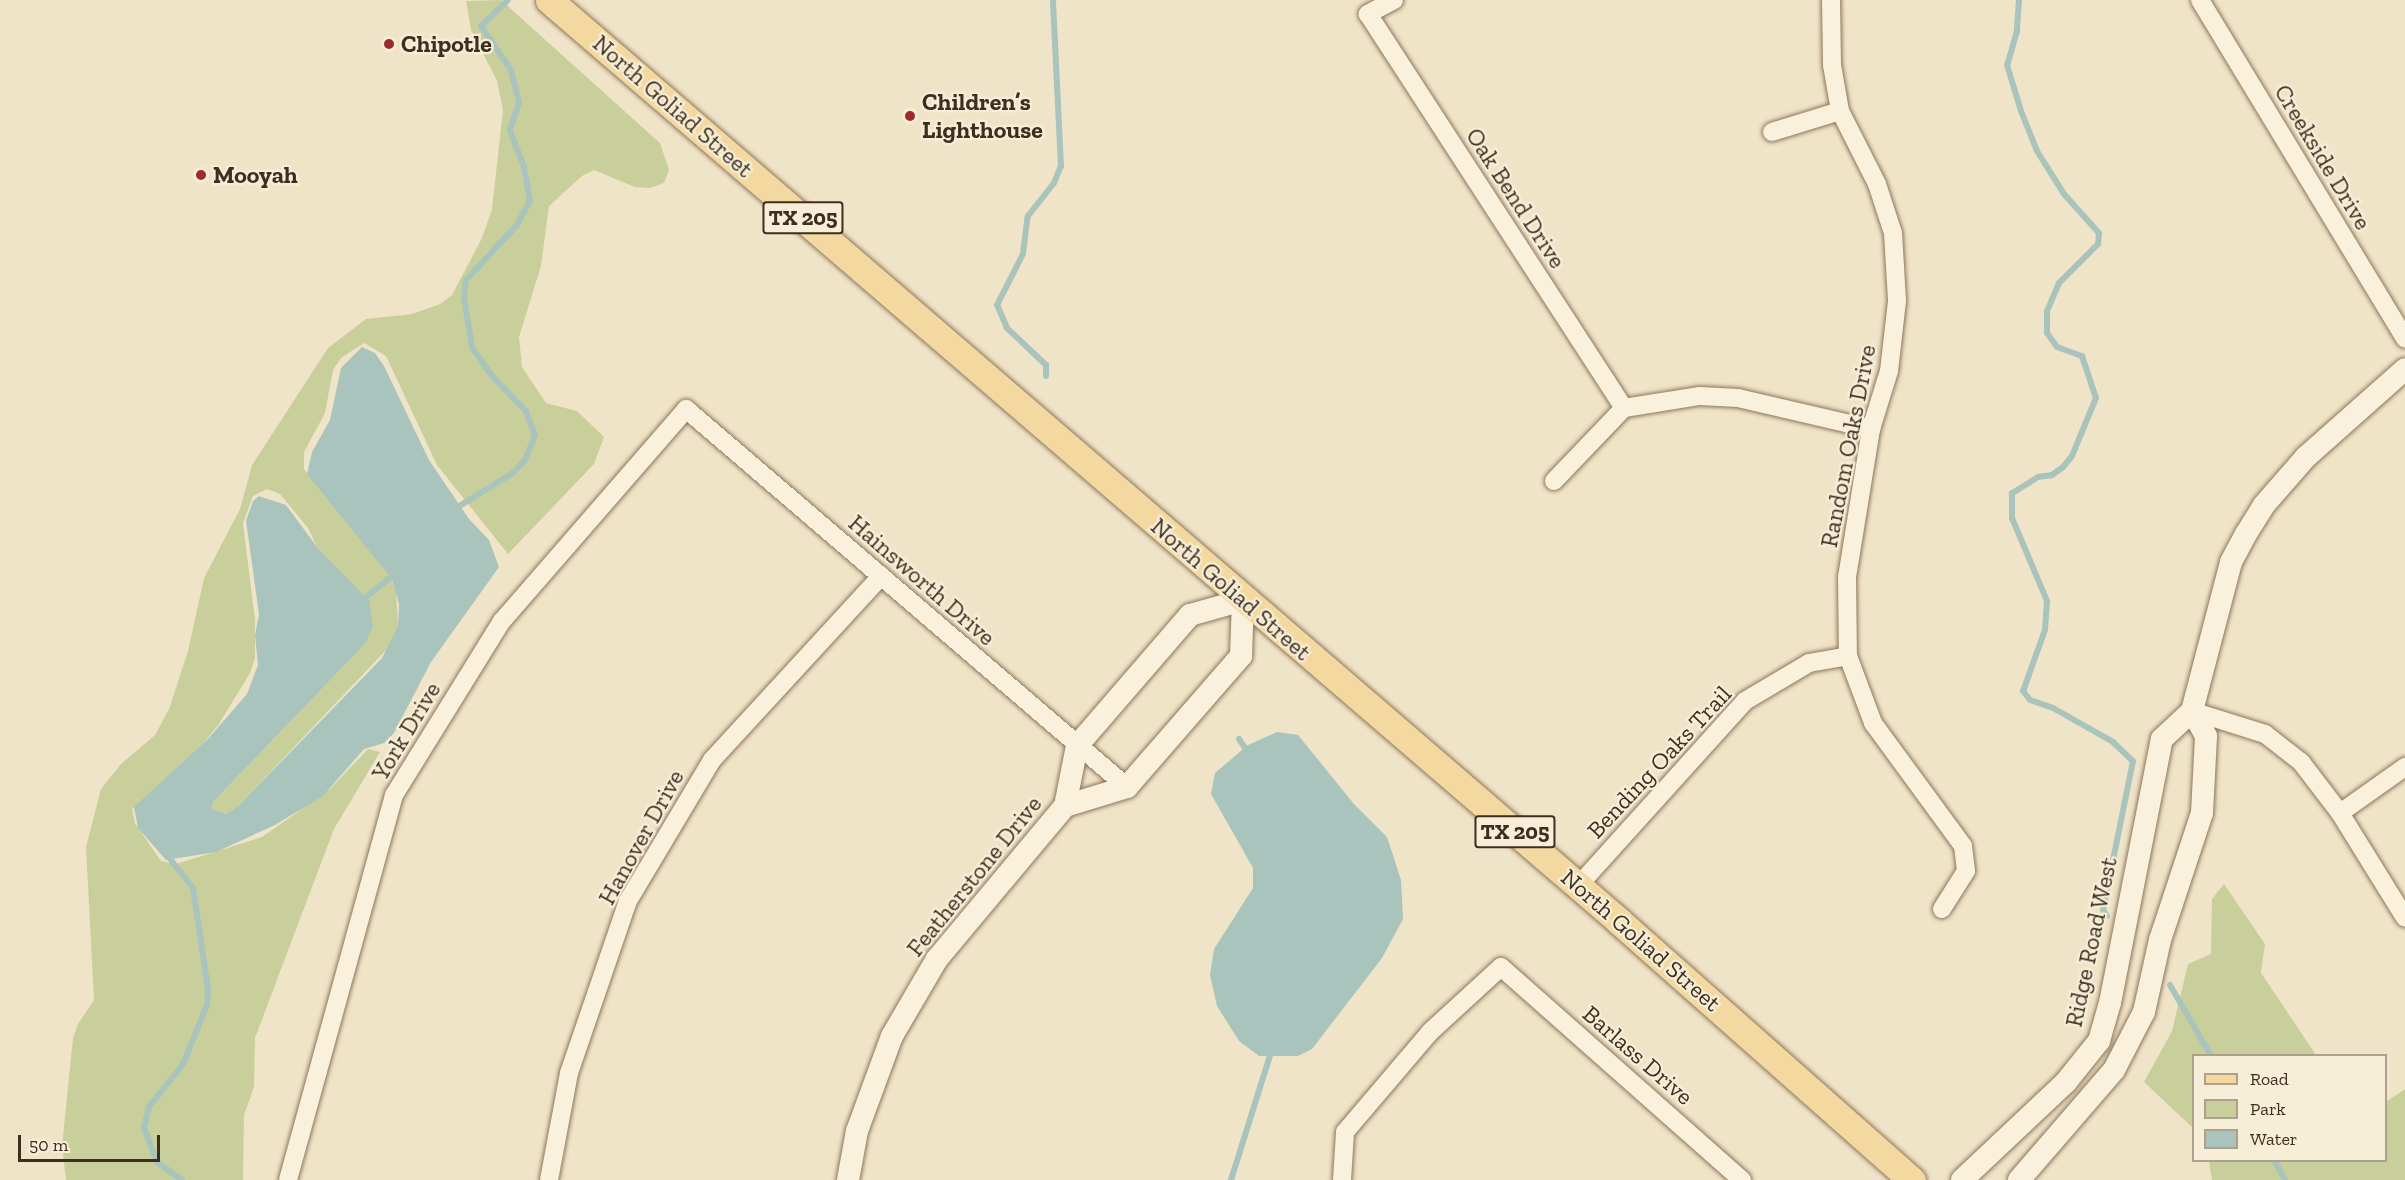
<!DOCTYPE html>
<meta charset="utf-8">
<style>
body{margin:0}
#map{position:relative;width:2405px;height:1180px;overflow:hidden;background:#f0e4c8;font-family:"Zilla Slab",serif}
div>[style]{position:absolute}
.green>*{inset:0;background:#c9cf9b}
.water>*{inset:0;background:#a9c4bc}
.stream>*{height:6px;margin:-3px;padding:0 3px;transform-origin:3px;border-radius:3px;background:#a9c4bc}
.roads{filter:drop-shadow(0 0 2px #8d765c) drop-shadow(0 0 2px #8d765c)}
.minor>*{height:18px;margin:-9px;padding:0 9px;transform-origin:9px;border-radius:9px;background:#faf1dc}
.tertiary>*{height:22px;margin:-11px;padding:0 11px;transform-origin:11px;border-radius:11px;background:#faf1dc}
.primary>*{height:27px;margin:-13.5px;padding:0 13.5px;transform-origin:13.5px;border-radius:13.5px;background:#f3d9a0}
.dots>*{width:16px;height:16px;translate:-50% -50%;box-sizing:border-box;border:3px solid #f7eed8;border-radius:50%}
span{translate:-50% -50%;white-space:nowrap;text-align:center;line-height:1.15;-webkit-text-stroke:4.5px #f7eed8;paint-order:stroke}
.shield-label span{padding:2px 4px;background:#f7eed8;border:2px solid;border-radius:4px;-webkit-text-stroke-width:0}
.shield-label{font-size:22px;color:#3d2e20;font-weight:700}
.poi-label{font-size:24px;color:#3d2e20;font-weight:700}
.left{translate:0 -50%;text-align:left}
.street-label{font-size:24px;color:#3d2e20}
.legend{position:absolute;left:2192px;top:1054px;width:195px;height:108px;box-sizing:border-box;background:#f7eed8;border:2px solid #ada18e;margin:0;padding:8px 10px;list-style:none;font-size:18px;color:#3d2e20}
.legend li{display:flex;align-items:center;gap:12px;height:30px}
.legend b{width:30px;border:2px solid #ada18e}
.scale{position:absolute;left:18px;top:1135px;width:142px;height:27px;box-sizing:border-box;border:3px solid #3d2e20;border-top:0;padding-left:8px;font-size:18px;line-height:21px;white-space:nowrap;color:#3d2e20;-webkit-text-stroke:4px #f7eed8;paint-order:stroke}
</style>
<div id="map">
<div class="green">
<div style="clip-path:polygon(501px 0,660px 143px,669px 170px,664px 183px,650px 188px,635px 187px,594px 170px,582px 176px,549px 206px,541px 266px,519px 337px,522px 367px,546px 403px,577px 411px,604px 437px,594px 464px,508px 554px,437px 465px,386px 356px,364px 343px,341px 358px,333px 370px,325px 413px,304px 452px,304px 469px,388px 573px,396px 589px,398px 626px,390px 646px,239px 805px,226px 814px,212px 809px,213px 802px,365px 644px,369px 600px,317px 547px,308px 528px,280px 494px,267px 489px,253px 496px,243px 523px,255px 620px,255px 658px,250px 673px,219px 724px,187px 764px,132px 809px,135px 823px,161px 861px,176px 864px,262px 837px,329px 790px,368px 749px,380px 752px,334px 829px,255px 1038px,254px 1087px,244px 1115px,243px 1180px,66px 1180px,62px 1146px,73px 1038px,78px 1024px,94px 1000px,86px 847px,101px 789px,121px 764px,155px 735px,169px 709px,188px 651px,204px 578px,240px 509px,252px 465px,328px 348px,366px 319px,412px 314px,440px 304px,452px 295px,482px 238px,492px 209px,503px 110px,497px 81px,471px 30px,466px 1px)"></div>
<div style="clip-path:polygon(2224px 884px,2265px 944px,2261px 973px,2316px 1055px,2194px 1056px,2193px 1128px,2144px 1082px,2172px 1031px,2188px 964px,2211px 954px,2212px 899px)"></div>
<div style="clip-path:polygon(2405px 1089px,2405px 1180px,2212px 1180px,2209px 1161px,2386px 1160px,2386px 1102px)"></div>
</div>
<div class="water">
<div style="clip-path:polygon(362px 347px,375px 353px,384px 366px,429px 460px,469px 519px,489px 540px,499px 567px,431px 662px,394px 733px,384px 743px,364px 749px,323px 796px,275px 825px,216px 852px,166px 860px,138px 828px,134px 807px,207px 740px,247px 694px,258px 665px,255px 635px,259px 614px,246px 521px,253px 501px,259px 496px,286px 505px,317px 547px,369px 600px,373px 626px,365px 644px,213px 802px,212px 809px,226px 814px,239px 805px,382px 658px,398px 626px,399px 604px,392px 579px,307px 474px,312px 452px,330px 420px,341px 368px)"></div>
<div style="clip-path:polygon(1277px 732px,1298px 735px,1354px 804px,1387px 837px,1401px 880px,1403px 919px,1382px 958px,1312px 1049px,1298px 1056px,1259px 1056px,1239px 1041px,1217px 1006px,1210px 975px,1214px 949px,1253px 888px,1253px 868px,1211px 794px,1215px 773px,1248px 745px)"></div>
</div>
<div class="stream">
<div style="left:2019px;top:0;width:31px;rotate:94deg"></div>
<div style="left:2017px;top:31px;width:35px;rotate:106deg"></div>
<div style="left:2007px;top:65px;width:48px;rotate:73.1deg"></div>
<div style="left:2021px;top:111px;width:43px;rotate:68.2deg"></div>
<div style="left:2037px;top:151px;width:51px;rotate:57.9deg"></div>
<div style="left:2064px;top:194px;width:52px;rotate:48.1deg"></div>
<div style="left:2099px;top:233px;width:11px;rotate:95deg"></div>
<div style="left:2098px;top:244px;width:55px;rotate:135deg"></div>
<div style="left:2059px;top:283px;width:30px;rotate:113deg"></div>
<div style="left:2047px;top:311px;width:22px;rotate:90deg"></div>
<div style="left:2047px;top:333px;width:17px;rotate:54deg"></div>
<div style="left:2057px;top:347px;width:27px;rotate:20deg"></div>
<div style="left:2082px;top:356px;width:44px;rotate:71.6deg"></div>
<div style="left:2096px;top:398px;width:63px;rotate:112.5deg"></div>
<div style="left:2072px;top:456px;width:14px;rotate:129deg"></div>
<div style="left:2063px;top:467px;width:14px;rotate:144deg"></div>
<div style="left:2052px;top:475px;width:14px;rotate:172deg"></div>
<div style="left:2038px;top:477px;width:31px;rotate:148deg"></div>
<div style="left:2012px;top:493px;width:25px;rotate:90deg"></div>
<div style="left:2012px;top:518px;width:90px;rotate:67.1deg"></div>
<div style="left:2047px;top:601px;width:29px;rotate:94deg"></div>
<div style="left:2045px;top:630px;width:65px;rotate:109.8deg"></div>
<div style="left:2023px;top:691px;width:11px;rotate:52deg"></div>
<div style="left:2030px;top:700px;width:24px;rotate:19deg"></div>
<div style="left:2053px;top:708px;width:69px;rotate:29.5deg"></div>
<div style="left:2113px;top:742px;width:28px;rotate:44deg"></div>
<div style="left:2133px;top:761px;width:152px;rotate:101.4deg"></div>
<div style="left:2103px;top:910px;width:7px;rotate:56deg"></div>
<div style="left:1046px;top:376px;width:11px;rotate:-90deg"></div>
<div style="left:1046px;top:365px;width:54px;rotate:-136.5deg"></div>
<div style="left:1007px;top:328px;width:25px;rotate:-113deg"></div>
<div style="left:997px;top:305px;width:57px;rotate:-63deg"></div>
<div style="left:1023px;top:254px;width:38px;rotate:-83deg"></div>
<div style="left:1028px;top:216px;width:42px;rotate:-51.8deg"></div>
<div style="left:1054px;top:183px;width:18px;rotate:-68deg"></div>
<div style="left:1061px;top:166px;width:166px;rotate:-92.8deg"></div>
<div style="left:453px;top:510px;width:70px;rotate:-31.7deg"></div>
<div style="left:513px;top:473px;width:18px;rotate:-47deg"></div>
<div style="left:525px;top:460px;width:27px;rotate:-68deg"></div>
<div style="left:535px;top:435px;width:26px;rotate:-111deg"></div>
<div style="left:526px;top:411px;width:49px;rotate:-134.2deg"></div>
<div style="left:492px;top:376px;width:35px;rotate:-125deg"></div>
<div style="left:472px;top:347px;width:51px;rotate:-99.1deg"></div>
<div style="left:464px;top:297px;width:17px;rotate:-83deg"></div>
<div style="left:466px;top:280px;width:75px;rotate:-47.2deg"></div>
<div style="left:517px;top:225px;width:27px;rotate:-62deg"></div>
<div style="left:530px;top:201px;width:35px;rotate:-100deg"></div>
<div style="left:524px;top:167px;width:40px;rotate:-111deg"></div>
<div style="left:510px;top:130px;width:29px;rotate:-72deg"></div>
<div style="left:519px;top:102px;width:33px;rotate:-104deg"></div>
<div style="left:511px;top:70px;width:53px;rotate:-124.3deg"></div>
<div style="left:481px;top:26px;width:37px;rotate:-44deg"></div>
<div style="left:360px;top:602px;width:46px;rotate:-38.9deg"></div>
<div style="left:1239px;top:739px;width:18px;rotate:56deg"></div>
<div style="left:167px;top:855px;width:42px;rotate:51.8deg"></div>
<div style="left:193px;top:888px;width:103px;rotate:81.6deg"></div>
<div style="left:208px;top:990px;width:15px;rotate:94deg"></div>
<div style="left:207px;top:1005px;width:64px;rotate:112.1deg"></div>
<div style="left:183px;top:1064px;width:55px;rotate:128.3deg"></div>
<div style="left:149px;top:1107px;width:21px;rotate:104deg"></div>
<div style="left:144px;top:1127px;width:37px;rotate:70deg"></div>
<div style="left:157px;top:1162px;width:31px;rotate:36deg"></div>
<div style="left:2170px;top:985px;width:82px;rotate:60deg"></div>
<div style="left:2274px;top:1160px;width:23px;rotate:61deg"></div>
<div style="left:1231px;top:1180px;width:137px;rotate:-72.6deg"></div>
</div>
<div class="roads">
<div class="minor">
<div style="left:1394px;top:0;width:30px;rotate:152deg"></div>
<div style="left:1368px;top:14px;width:470px;rotate:57deg"></div>
<div style="left:1831px;top:0;width:65px;rotate:89.1deg"></div>
<div style="left:1832px;top:65px;width:47px;rotate:80.1deg"></div>
<div style="left:1840px;top:111px;width:82px;rotate:63.1deg"></div>
<div style="left:1877px;top:184px;width:52px;rotate:71.9deg"></div>
<div style="left:1893px;top:233px;width:68px;rotate:86.6deg"></div>
<div style="left:1897px;top:301px;width:70px;rotate:96.5deg"></div>
<div style="left:1889px;top:371px;width:61px;rotate:107.2deg"></div>
<div style="left:1871px;top:429px;width:150px;rotate:99.2deg"></div>
<div style="left:1847px;top:577px;width:79px;rotate:89.3deg"></div>
<div style="left:1848px;top:656px;width:72px;rotate:69.5deg"></div>
<div style="left:1873px;top:723px;width:152px;rotate:53.8deg"></div>
<div style="left:1963px;top:846px;width:25px;rotate:83deg"></div>
<div style="left:1966px;top:871px;width:45px;rotate:122.3deg"></div>
<div style="left:2200px;top:0;width:396px;rotate:58.8deg"></div>
<div style="left:1772px;top:132px;width:71px;rotate:-17.2deg"></div>
<div style="left:1554px;top:481px;width:101px;rotate:-46.2deg"></div>
<div style="left:1624px;top:408px;width:77px;rotate:-9deg"></div>
<div style="left:1700px;top:396px;width:38px;rotate:3deg"></div>
<div style="left:1738px;top:398px;width:137px;rotate:13.1deg"></div>
<div style="left:2192px;top:711px;width:77px;rotate:17.5deg"></div>
<div style="left:2265px;top:734px;width:46px;rotate:37.9deg"></div>
<div style="left:2301px;top:762px;width:64px;rotate:52.6deg"></div>
<div style="left:2340px;top:813px;width:123px;rotate:58.2deg"></div>
<div style="left:2340px;top:813px;width:80px;rotate:-35.3deg"></div>
<div style="left:1578px;top:886px;width:249px;rotate:-47.9deg"></div>
<div style="left:1745px;top:701px;width:74px;rotate:-30.7deg"></div>
<div style="left:1809px;top:663px;width:40px;rotate:-10deg"></div>
<div style="left:288px;top:1180px;width:399px;rotate:-74.6deg"></div>
<div style="left:394px;top:795px;width:205px;rotate:-58.2deg"></div>
<div style="left:502px;top:621px;width:281px;rotate:-49deg"></div>
<div style="left:686px;top:409px;width:581px;rotate:40.6deg"></div>
<div style="left:549px;top:1180px;width:109px;rotate:-79.4deg"></div>
<div style="left:569px;top:1073px;width:182px;rotate:-71.1deg"></div>
<div style="left:628px;top:901px;width:164px;rotate:-59.2deg"></div>
<div style="left:712px;top:760px;width:250px;rotate:-47.4deg"></div>
<div style="left:1342px;top:1180px;width:48px;rotate:-86.4deg"></div>
<div style="left:1345px;top:1132px;width:131px;rotate:-49.6deg"></div>
<div style="left:1430px;top:1032px;width:96px;rotate:-42.5deg"></div>
<div style="left:1501px;top:967px;width:322px;rotate:41.5deg"></div>
</div>
<div class="tertiary">
<div style="left:848px;top:1180px;width:50px;rotate:-79.6deg"></div>
<div style="left:857px;top:1131px;width:101px;rotate:-69.8deg"></div>
<div style="left:892px;top:1036px;width:89px;rotate:-59.7deg"></div>
<div style="left:937px;top:959px;width:199px;rotate:-50.1deg"></div>
<div style="left:1065px;top:806px;width:65px;rotate:-17deg"></div>
<div style="left:1127px;top:787px;width:174px;rotate:-49deg"></div>
<div style="left:1241px;top:656px;width:56px;rotate:-88deg"></div>
<div style="left:1243px;top:600px;width:55px;rotate:164.2deg"></div>
<div style="left:1190px;top:615px;width:173px;rotate:130.8deg"></div>
<div style="left:1077px;top:746px;width:61px;rotate:101.3deg"></div>
<div style="left:1962px;top:1180px;width:143px;rotate:-43.3deg"></div>
<div style="left:2066px;top:1082px;width:53px;rotate:-51.2deg"></div>
<div style="left:2099px;top:1041px;width:40px;rotate:-74deg"></div>
<div style="left:2110px;top:1003px;width:269px;rotate:-78.9deg"></div>
<div style="left:2162px;top:739px;width:41px;rotate:-43deg"></div>
<div style="left:2192px;top:711px;width:154px;rotate:-75.3deg"></div>
<div style="left:2231px;top:562px;width:32px;rotate:-62deg"></div>
<div style="left:2246px;top:534px;width:34px;rotate:-58deg"></div>
<div style="left:2264px;top:505px;width:64px;rotate:-48.8deg"></div>
<div style="left:2306px;top:457px;width:132px;rotate:-41.6deg"></div>
<div style="left:2019px;top:1180px;width:145px;rotate:-49.2deg"></div>
<div style="left:2114px;top:1070px;width:65px;rotate:-62.7deg"></div>
<div style="left:2144px;top:1012px;width:74px;rotate:-77.5deg"></div>
<div style="left:2160px;top:940px;width:134px;rotate:-71.7deg"></div>
<div style="left:2202px;top:813px;width:77px;rotate:-87deg"></div>
<div style="left:2206px;top:736px;width:29px;rotate:-119deg"></div>
</div>
<div class="primary">
<div style="left:549px;top:0;width:1413px;rotate:40.72deg"></div>
<div style="left:1620px;top:922px;width:390px;rotate:41.5deg"></div>
</div>
</div>
<div class="dots">
<div style="left:389px;top:44px;background:#9e2a2b"></div>
<div style="left:910px;top:116px;background:#9e2a2b"></div>
<div style="left:201px;top:175px;background:#9e2a2b"></div>
</div>
<div class="shield-label">
<span style="left:803px;top:218px">TX 205</span>
<span style="left:1515px;top:832px">TX 205</span>
</div>
<div class="poi-label">
<span class="left" style="left:401px;top:44px">Chipotle</span>
<span class="left" style="left:922px;top:116px">Children’s<br>Lighthouse</span>
<span class="left" style="left:213px;top:175px">Mooyah</span>
</div>
<div class="street-label">
<span style="left:673px;top:106px;rotate:41deg">North Goliad Street</span>
<span style="left:2323px;top:157px;rotate:59deg">Creekside Drive</span>
<span style="left:1516px;top:198px;rotate:57deg">Oak Bend Drive</span>
<span style="left:1848px;top:446px;rotate:-79deg">Random Oaks Drive</span>
<span style="left:922px;top:580px;rotate:41deg">Hainsworth Drive</span>
<span style="left:1231px;top:589px;rotate:41deg">North Goliad Street</span>
<span style="left:406px;top:731px;rotate:-59deg">York Drive</span>
<span style="left:1659px;top:762px;rotate:-47deg">Bending Oaks Trail</span>
<span style="left:641px;top:837px;rotate:-61deg">Hanover Drive</span>
<span style="left:974px;top:876px;rotate:-51deg">Featherstone Drive</span>
<span style="left:1641px;top:940px;rotate:41deg">North Goliad Street</span>
<span style="left:2091px;top:942px;rotate:-78deg">Ridge Road West</span>
<span style="left:1638px;top:1055px;rotate:41deg">Barlass Drive</span>
</div>
<ul class="legend">
<li><b style="height:8px;background:#f3d9a0"></b>Road</li>
<li><b style="height:16px;background:#c9cf9b"></b>Park</li>
<li><b style="height:16px;background:#a9c4bc"></b>Water</li>
</ul>
<div class="scale">50 m</div>
</div>
